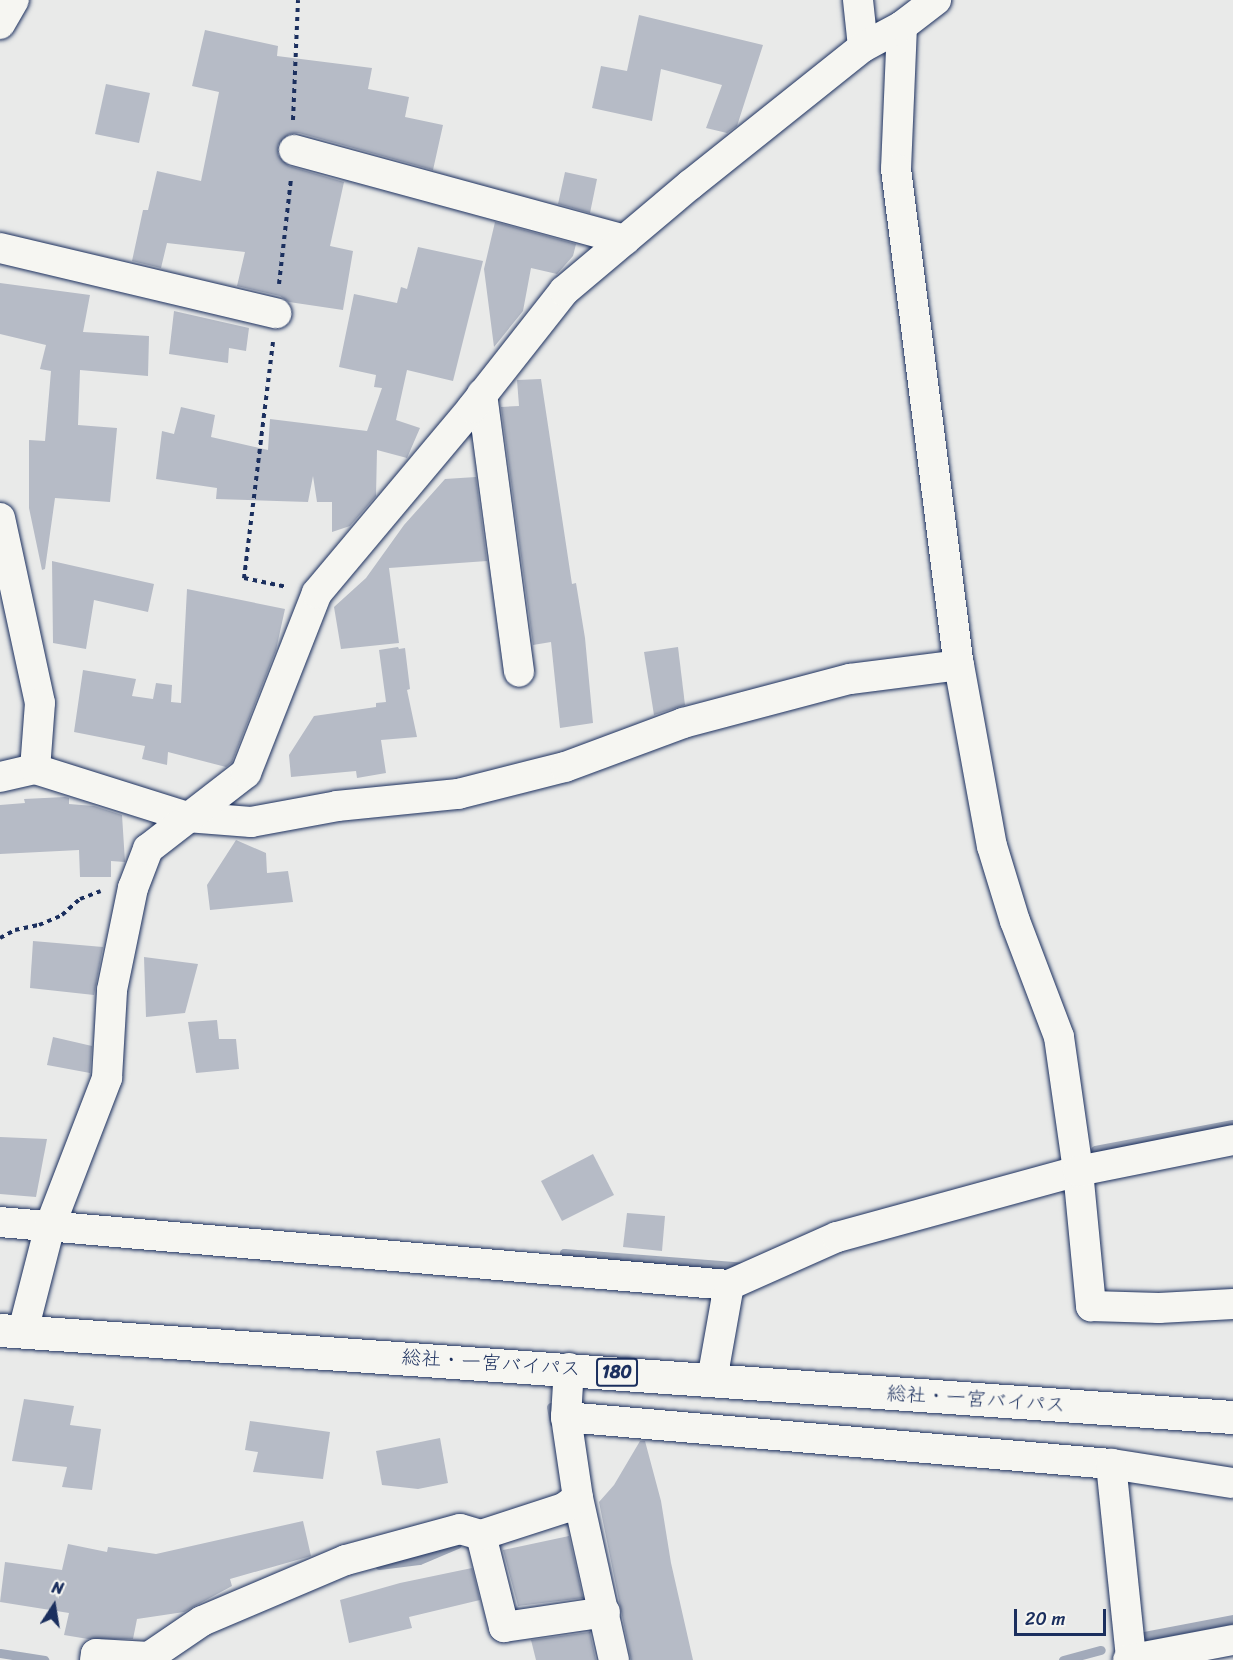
<!DOCTYPE html>
<meta charset="utf-8">
<style>
body{margin:0}
#map{position:relative;width:1233px;height:1660px;overflow:hidden;background:#e9eae9;font-family:Sriracha,"Klee One",sans-serif}
div>[style]{position:absolute}
.stream>*{height:9px;margin:-4.5px;padding:0 4.5px;transform-origin:4.5px;border-radius:4.5px;background:#a2aaba}
.building>*{inset:0;background:#b6bbc6}
.path>*{height:4px;margin-top:-2px;transform-origin:0;background:repeating-linear-gradient(90deg,#1b2f5e 0 4.5px,transparent 0 9px)}
.roads{filter:drop-shadow(0 0 2px #1b2f5e) drop-shadow(0 0 2px #1b2f5e)}
.street>*{height:30px;margin:-15px;padding:0 15px;transform-origin:15px;border-radius:15px;background:#f6f6f2}
.highway>*{height:33px;margin:-16.5px;padding:0 16.5px;transform-origin:16.5px;border-radius:16.5px;background:#f6f6f2}
span{translate:-50% -50%;white-space:nowrap;text-align:center;line-height:1.15;-webkit-text-stroke:4.5px #f6f6f2;paint-order:stroke}
.shield-label span{padding:2px 4px;background:#f6f6f2;border:2px solid;border-radius:4px;-webkit-text-stroke-width:0}
.shield-label{font-size:18px;color:#1b2f5e;font-weight:700}
.street-label{font-size:20px;color:#1b2f5e}
.north{position:absolute;left:24px;top:1576px;width:60px;height:60px;-webkit-text-stroke:4px #f6f6f2;paint-order:stroke;rotate:12deg;font-size:16px;font-weight:700;line-height:24px;text-align:center;color:#1b2f5e}
.north::after{content:'';display:block;margin:auto;width:21px;height:27px;background:#1b2f5e;clip-path:polygon(50% 0,100% 100%,50% 72%,0 100%)}
.scale{position:absolute;left:1014px;top:1609px;width:92px;height:27px;box-sizing:border-box;border:3px solid #1b2f5e;border-top:0;padding-left:8px;font-size:18px;line-height:21px;white-space:nowrap;color:#1b2f5e;-webkit-text-stroke:4px #f6f6f2;paint-order:stroke}
</style>
<div id="map">
<div class="stream">
<div style="left:1095px;top:1150px;width:140px;rotate:-10.7deg"></div>
<div style="left:564px;top:1257px;width:4px;rotate:-90deg"></div>
<div style="left:564px;top:1253px;width:183px;rotate:4.4deg"></div>
<div style="left:551px;top:1407px;width:16px;rotate:79deg"></div>
<div style="left:379px;top:1565px;width:40px;rotate:-7.1deg"></div>
<div style="left:419px;top:1560px;width:41px;rotate:-22.8deg"></div>
<div style="left:1139px;top:1637px;width:96px;rotate:-10.8deg"></div>
<div style="left:0;top:1653px;width:45px;rotate:9deg"></div>
<div style="left:1063px;top:1660px;width:39px;rotate:-15deg"></div>
</div>
<div class="building">
<div style="clip-path:polygon(639px 15px,763px 45px,737px 126px,727px 133px,706px 128px,722px 85px,661px 69px,652px 121px,592px 108px,601px 66px,627px 71px)"></div>
<div style="clip-path:polygon(205px 30px,278px 46px,277px 56px,372px 68px,368px 89px,409px 97px,405px 117px,443px 125px,433px 170px,299px 133px,289px 134px,278px 145px,278px 155px,289px 166px,344px 182px,330px 246px,353px 251px,343px 310px,289px 302px,280px 296px,237px 286px,245px 252px,167px 243px,161px 268px,132px 261px,143px 210px,148px 210px,157px 171px,201px 181px,219px 92px,192px 86px)"></div>
<div style="clip-path:polygon(106px 84px,150px 93px,139px 143px,95px 134px)"></div>
<div style="clip-path:polygon(565px 172px,597px 179px,590px 213px,558px 204px)"></div>
<div style="clip-path:polygon(495px 222px,576px 244px,573px 256px,557px 274px,531px 268px,523px 311px,494px 347px,484px 269px)"></div>
<div style="clip-path:polygon(418px 247px,483px 261px,453px 381px,407px 370px,396px 420px,420px 428px,407px 458px,377px 450px,376px 496px,350px 526px,332px 532px,332px 502px,317px 502px,313px 476px,308px 502px,216px 499px,217px 488px,156px 479px,162px 431px,174px 434px,181px 407px,215px 415px,211px 437px,268px 450px,270px 419px,367px 431px,382px 388px,374px 387px,376px 375px,339px 367px,354px 294px,397px 303px,401px 287px,407px 289px)"></div>
<div style="clip-path:polygon(0 283px,90px 295px,83px 332px,149px 336px,148px 376px,80px 370px,78px 425px,117px 428px,110px 502px,55px 498px,45px 569px,42px 570px,29px 508px,29px 440px,45px 441px,51px 371px,40px 369px,46px 345px,0 334px)"></div>
<div style="clip-path:polygon(174px 311px,249px 328px,246px 351px,229px 348px,228px 363px,169px 354px)"></div>
<div style="clip-path:polygon(541px 379px,572px 584px,576px 583px,585px 638px,593px 723px,560px 728px,551px 642px,533px 645px,501px 407px,519px 406px,517px 380px)"></div>
<div style="clip-path:polygon(476px 477px,487px 561px,389px 568px,399px 643px,341px 649px,334px 607px,366px 578px,404px 525px,445px 479px)"></div>
<div style="clip-path:polygon(52px 561px,154px 584px,148px 612px,94px 600px,86px 649px,53px 643px)"></div>
<div style="clip-path:polygon(187px 589px,285px 609px,276px 650px,232px 762px,226px 767px,168px 752px,167px 765px,142px 759px,145px 746px,74px 732px,83px 670px,136px 679px,132px 696px,153px 699px,156px 683px,172px 685px,171px 702px,181px 703px)"></div>
<div style="clip-path:polygon(398px 647px,399px 649px,405px 648px,410px 689px,407px 690px,417px 737px,381px 740px,386px 773px,357px 778px,356px 771px,291px 777px,289px 755px,314px 716px,376px 707px,376px 703px,386px 702px,379px 650px)"></div>
<div style="clip-path:polygon(678px 647px,685px 705px,654px 715px,644px 652px)"></div>
<div style="clip-path:polygon(65px 797px,69px 798px,69px 804px,94px 806px,122px 815px,125px 862px,111px 861px,111px 877px,80px 877px,79px 850px,0 854px,0 805px,25px 803px,24px 799px)"></div>
<div style="clip-path:polygon(236px 840px,266px 853px,267px 873px,288px 871px,293px 902px,210px 910px,207px 885px)"></div>
<div style="clip-path:polygon(33px 941px,103px 947px,94px 995px,30px 988px)"></div>
<div style="clip-path:polygon(144px 957px,198px 964px,185px 1013px,146px 1017px)"></div>
<div style="clip-path:polygon(217px 1020px,219px 1039px,236px 1039px,239px 1069px,196px 1073px,188px 1022px)"></div>
<div style="clip-path:polygon(53px 1037px,92px 1046px,90px 1073px,47px 1065px)"></div>
<div style="clip-path:polygon(0 1137px,47px 1139px,36px 1197px,0 1194px)"></div>
<div style="clip-path:polygon(593px 1154px,614px 1195px,562px 1221px,541px 1181px)"></div>
<div style="clip-path:polygon(627px 1213px,665px 1216px,662px 1251px,623px 1247px)"></div>
<div style="clip-path:polygon(24px 1399px,74px 1406px,70px 1425px,101px 1429px,92px 1490px,62px 1487px,67px 1467px,12px 1461px)"></div>
<div style="clip-path:polygon(250px 1421px,330px 1432px,323px 1479px,253px 1472px,258px 1452px,245px 1450px)"></div>
<div style="clip-path:polygon(440px 1438px,448px 1483px,418px 1489px,382px 1485px,376px 1451px)"></div>
<div style="clip-path:polygon(640px 1441px,645px 1441px,661px 1501px,671px 1563px,693px 1660px,631px 1660px,599px 1502px,614px 1485px)"></div>
<div style="clip-path:polygon(303px 1521px,311px 1556px,230px 1579px,232px 1586px,184px 1612px,137px 1619px,133px 1639px,88px 1639px,64px 1635px,69px 1613px,0 1602px,5px 1562px,62px 1570px,68px 1544px,107px 1552px,108px 1547px,156px 1554px)"></div>
<div style="clip-path:polygon(569px 1536px,583px 1598px,518px 1606px,503px 1550px)"></div>
<div style="clip-path:polygon(472px 1568px,480px 1600px,409px 1617px,412px 1628px,349px 1643px,340px 1600px,400px 1583px)"></div>
<div style="clip-path:polygon(590px 1632px,596px 1660px,536px 1660px,531px 1640px)"></div>
</div>
<div class="path">
<div style="left:293px;top:120px;width:120px;rotate:-87.6deg"></div>
<div style="left:279px;top:284px;width:106px;rotate:-83.5deg"></div>
<div style="left:273px;top:342px;width:238px;rotate:97deg"></div>
<div style="left:244px;top:578px;width:44px;rotate:11.8deg"></div>
<div style="left:0;top:938px;width:17px;rotate:-28deg"></div>
<div style="left:15px;top:930px;width:25px;rotate:-12deg"></div>
<div style="left:39px;top:925px;width:25px;rotate:-23deg"></div>
<div style="left:62px;top:915px;width:24px;rotate:-42deg"></div>
<div style="left:80px;top:899px;width:22px;rotate:-21deg"></div>
</div>
<div class="roads">
<div class="street">
<div style="left:858px;top:0;width:47px;rotate:83.9deg"></div>
<div style="left:0;top:24px;width:28px;rotate:-60deg"></div>
<div style="left:902px;top:26px;width:143px;rotate:92.4deg"></div>
<div style="left:896px;top:169px;width:500px;rotate:82.8deg"></div>
<div style="left:959px;top:665px;width:184px;rotate:79.7deg"></div>
<div style="left:992px;top:846px;width:78px;rotate:73deg"></div>
<div style="left:1015px;top:921px;width:124px;rotate:69.2deg"></div>
<div style="left:1059px;top:1037px;width:135px;rotate:81.9deg"></div>
<div style="left:1078px;top:1171px;width:136px;rotate:84.5deg"></div>
<div style="left:1091px;top:1306px;width:68px;rotate:1.7deg"></div>
<div style="left:1159px;top:1308px;width:74px;rotate:-3.1deg"></div>
<div style="left:294px;top:150px;width:343px;rotate:15.2deg"></div>
<div style="left:0;top:248px;width:284px;rotate:13.3deg"></div>
<div style="left:482px;top:394px;width:280px;rotate:82.4deg"></div>
<div style="left:0;top:518px;width:189px;rotate:77.8deg"></div>
<div style="left:40px;top:703px;width:66px;rotate:94.3deg"></div>
<div style="left:0;top:777px;width:36px;rotate:-13deg"></div>
<div style="left:35px;top:769px;width:159px;rotate:17.5deg"></div>
<div style="left:187px;top:817px;width:64px;rotate:4.5deg"></div>
<div style="left:251px;top:822px;width:87px;rotate:-10.5deg"></div>
<div style="left:337px;top:806px;width:122px;rotate:-5.7deg"></div>
<div style="left:458px;top:794px;width:110px;rotate:-14.2deg"></div>
<div style="left:565px;top:767px;width:126px;rotate:-20.4deg"></div>
<div style="left:683px;top:723px;width:173px;rotate:-14.8deg"></div>
<div style="left:850px;top:679px;width:110px;rotate:-7.3deg"></div>
<div style="left:0;top:1222px;width:732px;rotate:4.94deg"></div>
<div style="left:23px;top:1331px;width:108px;rotate:-75.6deg"></div>
<div style="left:50px;top:1226px;width:159px;rotate:-68.9deg"></div>
<div style="left:107px;top:1078px;width:88px;rotate:-86.7deg"></div>
<div style="left:112px;top:990px;width:104px;rotate:-78.4deg"></div>
<div style="left:133px;top:888px;width:42px;rotate:-69deg"></div>
<div style="left:148px;top:849px;width:124px;rotate:-37.8deg"></div>
<div style="left:246px;top:773px;width:193px;rotate:-68.5deg"></div>
<div style="left:317px;top:593px;width:241px;rotate:-50deg"></div>
<div style="left:472px;top:408px;width:149px;rotate:-51.8deg"></div>
<div style="left:564px;top:291px;width:165px;rotate:-40.1deg"></div>
<div style="left:690px;top:185px;width:221px;rotate:-38.6deg"></div>
<div style="left:863px;top:47px;width:44px;rotate:-28.3deg"></div>
<div style="left:902px;top:26px;width:43px;rotate:-37.4deg"></div>
<div style="left:712px;top:1380px;width:97px;rotate:-79.9deg"></div>
<div style="left:729px;top:1285px;width:118px;rotate:-24deg"></div>
<div style="left:837px;top:1237px;width:250px;rotate:-15.3deg"></div>
<div style="left:1078px;top:1171px;width:158px;rotate:-11.3deg"></div>
<div style="left:566px;top:1417px;width:547px;rotate:4.93deg"></div>
<div style="left:1111px;top:1464px;width:123px;rotate:8.9deg"></div>
<div style="left:1111px;top:1464px;width:196px;rotate:84.1deg"></div>
<div style="left:578px;top:1498px;width:166px;rotate:77.5deg"></div>
<div style="left:481px;top:1535px;width:95px;rotate:76deg"></div>
<div style="left:504px;top:1627px;width:102px;rotate:-8.4deg"></div>
<div style="left:95px;top:1660px;width:6px;rotate:-81deg"></div>
<div style="left:96px;top:1654px;width:53px;rotate:3.2deg"></div>
<div style="left:149px;top:1657px;width:64px;rotate:-34.2deg"></div>
<div style="left:202px;top:1621px;width:156px;rotate:-23deg"></div>
<div style="left:346px;top:1560px;width:118px;rotate:-15.2deg"></div>
<div style="left:460px;top:1529px;width:22px;rotate:16deg"></div>
<div style="left:481px;top:1535px;width:87px;rotate:-18deg"></div>
<div style="left:564px;top:1508px;width:17px;rotate:-36deg"></div>
<div style="left:578px;top:1498px;width:82px;rotate:-98.4deg"></div>
<div style="left:566px;top:1417px;width:49px;rotate:-86.5deg"></div>
<div style="left:1128px;top:1660px;width:107px;rotate:-10.8deg"></div>
</div>
<div class="highway">
<div style="left:0;top:1330px;width:1236px;rotate:4.04deg"></div>
</div>
</div>
<div class="shield-label">
<span style="left:617px;top:1372px">180</span>
</div>
<div class="street-label">
<span style="left:491px;top:1363px;rotate:4deg">総社・一宮バイパス</span>
<span style="left:976px;top:1399px;rotate:4deg">総社・一宮バイパス</span>
</div>
<div class="north">N</div>
<div class="scale">20 m</div>
</div>
